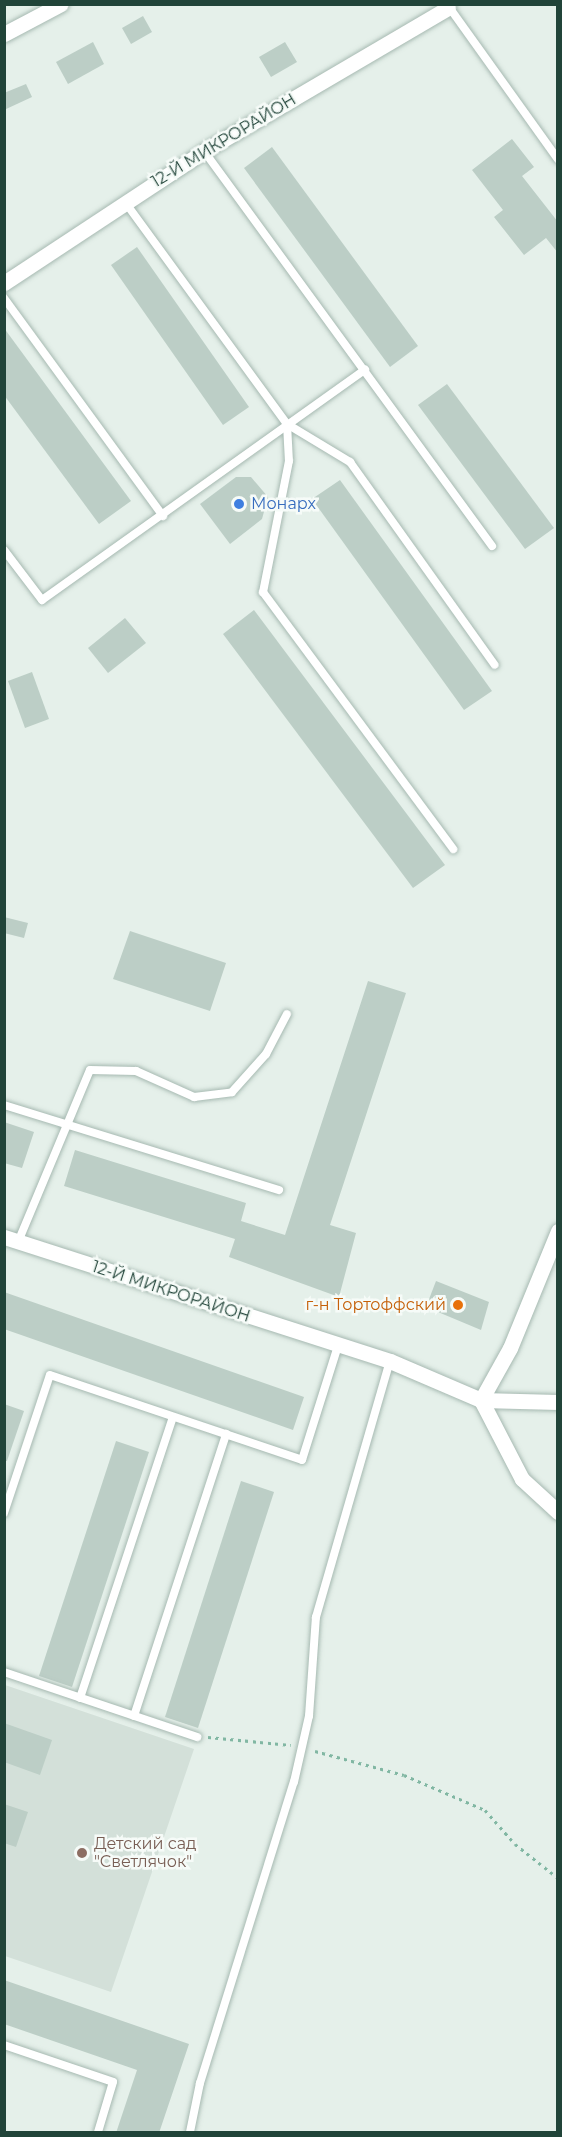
<!DOCTYPE html>
<meta charset="utf-8">
<style>
body{margin:0}
#map{position:relative;width:562px;height:2137px;overflow:hidden;background:#e5f0ea;font-family:Montserrat,sans-serif}
div>[style]{position:absolute}
.built>*{inset:0;background:#d3e0d9}
.building>*{inset:0;background:#bccec6}
.path>*{height:3px;margin-top:-1.5px;transform-origin:0;background:repeating-linear-gradient(90deg,#81b7a3 0 3px,transparent 0 7.5px)}
.roads{filter:drop-shadow(0 0 2px #a6b9b1) drop-shadow(0 0 2px #a6b9b1)}
.lane>*{height:8px;margin:-4px;padding:0 4px;transform-origin:4px;border-radius:4px;background:#fff}
.street>*{height:15px;margin:-7.5px;padding:0 7.5px;transform-origin:7.5px;border-radius:7.5px;background:#fff}
.dots>*{width:16px;height:16px;translate:-50% -50%;box-sizing:border-box;border:3px solid #f6fbf8;border-radius:50%}
span{translate:-50% -50%;white-space:nowrap;text-align:center;line-height:1.15;-webkit-text-stroke:5px #f6fbf8;paint-order:stroke}
.street-label{font-size:16px;color:#214439}
.shop-label{font-size:16px;color:#366cbe}
.left{translate:0 -50%;text-align:left}
.food-label{font-size:16px;color:#c56008}
.right{translate:-100% -50%;text-align:right}
.education-label{font-size:16px;color:#785e54}
.frame{position:absolute;inset:0;border:6px solid #214439;pointer-events:none}
</style>
<div id="map">
<div class="built">
<div style="clip-path:polygon(5px 1685px,194px 1749px,111px 1992px,5px 1956px)"></div>
</div>
<div class="building">
<div style="clip-path:polygon(143px 16px,152px 32px,131px 44px,122px 28px)"></div>
<div style="clip-path:polygon(93px 42px,104px 64px,68px 84px,56px 62px)"></div>
<div style="clip-path:polygon(285px 42px,297px 62px,271px 77px,259px 57px)"></div>
<div style="clip-path:polygon(26px 84px,32px 97px,4px 110px,4px 93px)"></div>
<div style="clip-path:polygon(512px 139px,534px 167px,522px 176px,558px 222px,558px 253px,546px 238px,524px 255px,494px 217px,503px 210px,472px 170px)"></div>
<div style="clip-path:polygon(272px 147px,418px 346px,390px 367px,244px 168px)"></div>
<div style="clip-path:polygon(137px 247px,249px 407px,223px 425px,111px 265px)"></div>
<div style="clip-path:polygon(4px 328px,131px 501px,99px 524px,4px 395px)"></div>
<div style="clip-path:polygon(447px 384px,554px 528px,525px 549px,418px 405px)"></div>
<div style="clip-path:polygon(236px 477px,251px 477px,268px 497px,262px 519px,230px 544px,200px 504px)"></div>
<div style="clip-path:polygon(340px 480px,492px 691px,464px 710px,312px 499px)"></div>
<div style="clip-path:polygon(254px 610px,445px 865px,413px 888px,223px 634px)"></div>
<div style="clip-path:polygon(125px 618px,146px 643px,108px 673px,88px 648px)"></div>
<div style="clip-path:polygon(32px 672px,49px 719px,25px 728px,8px 681px)"></div>
<div style="clip-path:polygon(4px 917px,28px 923px,24px 938px,4px 933px)"></div>
<div style="clip-path:polygon(130px 931px,226px 963px,210px 1011px,113px 979px)"></div>
<div style="clip-path:polygon(368px 981px,406px 993px,330px 1225px,356px 1233px,339px 1297px,229px 1257px,235px 1239px,64px 1186px,75px 1150px,246px 1203px,241px 1221px,285px 1235px)"></div>
<div style="clip-path:polygon(4px 1122px,34px 1132px,22px 1168px,4px 1163px)"></div>
<div style="clip-path:polygon(436px 1281px,489px 1302px,481px 1330px,426px 1307px)"></div>
<div style="clip-path:polygon(4px 1292px,304px 1397px,293px 1430px,4px 1329px)"></div>
<div style="clip-path:polygon(4px 1404px,24px 1411px,7px 1461px,4px 1461px)"></div>
<div style="clip-path:polygon(116px 1441px,149px 1452px,72px 1687px,39px 1676px)"></div>
<div style="clip-path:polygon(241px 1481px,274px 1492px,198px 1728px,165px 1717px)"></div>
<div style="clip-path:polygon(4px 1723px,52px 1740px,40px 1775px,4px 1762px)"></div>
<div style="clip-path:polygon(4px 1804px,28px 1812px,16px 1847px,4px 1843px)"></div>
<div style="clip-path:polygon(4px 1980px,189px 2044px,159px 2133px,116px 2133px,137px 2070px,4px 2024px)"></div>
</div>
<div class="path">
<div style="left:208px;top:1737px;width:83px;rotate:5.5deg"></div>
<div style="left:315px;top:1751px;width:92px;rotate:15.1deg"></div>
<div style="left:404px;top:1775px;width:88px;rotate:23.4deg"></div>
<div style="left:485px;top:1810px;width:45px;rotate:48.6deg"></div>
<div style="left:515px;top:1844px;width:55px;rotate:38.3deg"></div>
</div>
<div class="roads">
<div class="lane">
<div style="left:449px;top:7px;width:187px;rotate:54.4deg"></div>
<div style="left:204px;top:151px;width:489px;rotate:53.9deg"></div>
<div style="left:125px;top:202px;width:275px;rotate:53.9deg"></div>
<div style="left:287px;top:424px;width:74px;rotate:31.1deg"></div>
<div style="left:350px;top:462px;width:249px;rotate:54.5deg"></div>
<div style="left:4px;top:298px;width:270px;rotate:53.9deg"></div>
<div style="left:287px;top:424px;width:37px;rotate:87deg"></div>
<div style="left:289px;top:461px;width:134px;rotate:101.2deg"></div>
<div style="left:263px;top:592px;width:320px;rotate:53.5deg"></div>
<div style="left:4px;top:550px;width:63px;rotate:52.8deg"></div>
<div style="left:42px;top:600px;width:397px;rotate:-35.5deg"></div>
<div style="left:4px;top:1105px;width:288px;rotate:17.2deg"></div>
<div style="left:18px;top:1242px;width:186px;rotate:-67.3deg"></div>
<div style="left:90px;top:1070px;width:46px;rotate:1.2deg"></div>
<div style="left:136px;top:1071px;width:64px;rotate:24.1deg"></div>
<div style="left:194px;top:1097px;width:38px;rotate:-7deg"></div>
<div style="left:232px;top:1092px;width:51px;rotate:-48.2deg"></div>
<div style="left:266px;top:1054px;width:45px;rotate:-62.3deg"></div>
<div style="left:4px;top:1513px;width:145px;rotate:-71.6deg"></div>
<div style="left:50px;top:1375px;width:266px;rotate:18.6deg"></div>
<div style="left:302px;top:1460px;width:120px;rotate:-72.5deg"></div>
<div style="left:4px;top:1672px;width:204px;rotate:18.6deg"></div>
<div style="left:80px;top:1698px;width:296px;rotate:-71.7deg"></div>
<div style="left:134px;top:1716px;width:297px;rotate:-71.9deg"></div>
<div style="left:4px;top:2045px;width:115px;rotate:18.7deg"></div>
<div style="left:113px;top:2082px;width:52px;rotate:106.7deg"></div>
<div style="left:190px;top:2132px;width:50px;rotate:-78.5deg"></div>
<div style="left:200px;top:2083px;width:315px;rotate:-72.7deg"></div>
<div style="left:294px;top:1782px;width:68px;rotate:-77.2deg"></div>
<div style="left:309px;top:1716px;width:99px;rotate:-86deg"></div>
<div style="left:316px;top:1617px;width:266px;rotate:-73.9deg"></div>
</div>
<div class="street">
<div style="left:4px;top:34px;width:64px;rotate:-27.8deg"></div>
<div style="left:4px;top:283px;width:240px;rotate:-33.4deg"></div>
<div style="left:204px;top:151px;width:283px;rotate:-30.4deg"></div>
<div style="left:558px;top:1231px;width:126px;rotate:112.3deg"></div>
<div style="left:510px;top:1348px;width:60px;rotate:119.1deg"></div>
<div style="left:481px;top:1400px;width:77px;rotate:1.5deg"></div>
<div style="left:4px;top:1237px;width:405px;rotate:17.8deg"></div>
<div style="left:390px;top:1361px;width:99px;rotate:23.2deg"></div>
<div style="left:481px;top:1400px;width:89px;rotate:62.6deg"></div>
<div style="left:522px;top:1479px;width:49px;rotate:42.5deg"></div>
</div>
</div>
<div class="dots">
<div style="left:239px;top:504px;background:#3f7fe0"></div>
<div style="left:458px;top:1305px;background:#e8710a"></div>
<div style="left:82px;top:1853px;background:#8d6e63"></div>
</div>
<div class="street-label">
<span style="left:224px;top:141px;rotate:-31deg">12-Й МИКРОРАЙОН</span>
<span style="left:171px;top:1292px;rotate:18deg">12-Й МИКРОРАЙОН</span>
</div>
<div class="shop-label">
<span class="left" style="left:251px;top:504px">Монарх</span>
</div>
<div class="food-label">
<span class="right" style="left:446px;top:1305px">г-н Тортоффский</span>
</div>
<div class="education-label">
<span class="left" style="left:94px;top:1853px">Детский сад<br>"Светлячок"</span>
</div>
<div class="frame"></div>
</div>
